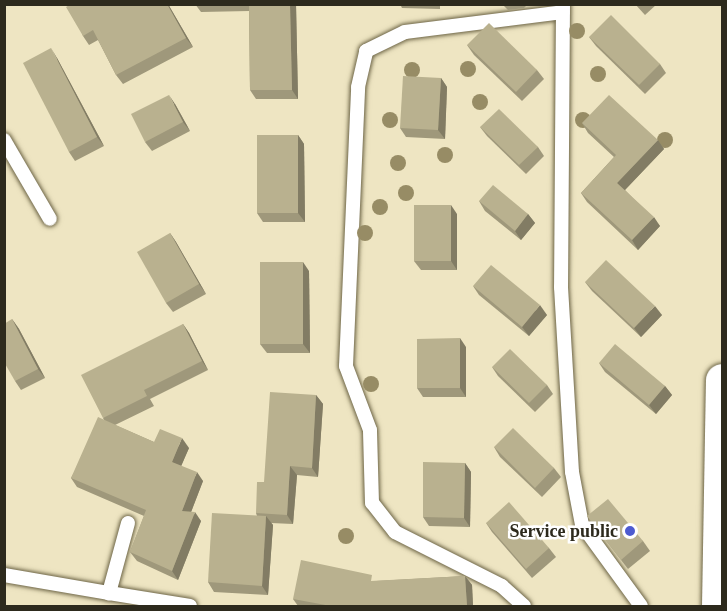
<!DOCTYPE html>
<style>
body{margin:0}
#map{position:relative;width:727px;height:611px;overflow:hidden;background:#eee5c2;font-family:Georgia,serif}
div>[style]{position:absolute}
.roads{filter:drop-shadow(0 0 2px #6d6546) drop-shadow(0 0 2px #6d6546)}
.lane>*{height:14px;margin:-7px;padding:0 7px;transform-origin:7px;border-radius:7px;background:#fff}
.secondary>*{height:33px;margin:-16.5px;padding:0 16.5px;transform-origin:16.5px;border-radius:16.5px;background:#fff}
.trees>*{width:16px;height:16px;margin:-8px;border-radius:50%;background:#978c65}
.wall>*{inset:0;background:#9f987b}
.shaded-wall>*{inset:0;background:#827c64}
.building>*{inset:0;background:#b9b18f}
.dots>*{width:16px;height:16px;translate:-50% -50%;box-sizing:border-box;border:3px solid #fff;border-radius:50%}
span{translate:-50% -50%;white-space:nowrap;text-align:center;line-height:1.15;-webkit-text-stroke:5px #fff;paint-order:stroke}
.poi-label{font-size:18px;color:#2d2a1d;font-weight:700}
.right{translate:-100% -50%;text-align:right}
.frame{position:absolute;inset:0;border:6px solid #2d2a1d;pointer-events:none}
</style>
<div id="map">
<div class="roads">
<div class="lane">
<div style="left:563px;top:5px;width:282px;rotate:90.4deg"></div>
<div style="left:561px;top:287px;width:185px;rotate:86.6deg"></div>
<div style="left:572px;top:472px;width:54px;rotate:79.3deg"></div>
<div style="left:582px;top:525px;width:100px;rotate:53.9deg"></div>
<div style="left:4px;top:140px;width:91px;rotate:59.8deg"></div>
<div style="left:128px;top:523px;width:73px;rotate:105.2deg"></div>
<div style="left:109px;top:593px;width:82px;rotate:9.1deg"></div>
<div style="left:4px;top:575px;width:107px;rotate:9.7deg"></div>
<div style="left:524px;top:606px;width:30px;rotate:-138deg"></div>
<div style="left:502px;top:586px;width:120px;rotate:-153.2deg"></div>
<div style="left:395px;top:532px;width:37px;rotate:-128deg"></div>
<div style="left:372px;top:503px;width:73px;rotate:-91.6deg"></div>
<div style="left:370px;top:430px;width:68px;rotate:-110.6deg"></div>
<div style="left:346px;top:366px;width:279px;rotate:-87.5deg"></div>
<div style="left:358px;top:87px;width:37px;rotate:-77deg"></div>
<div style="left:366px;top:51px;width:43px;rotate:-26deg"></div>
<div style="left:405px;top:32px;width:159px;rotate:-7.2deg"></div>
</div>
<div class="secondary">
<div style="left:718px;top:606px;width:226px;rotate:-89deg"></div>
</div>
</div>
<div class="trees">
<div style="left:577px;top:31px"></div>
<div style="left:468px;top:69px"></div>
<div style="left:412px;top:70px"></div>
<div style="left:598px;top:74px"></div>
<div style="left:480px;top:102px"></div>
<div style="left:390px;top:120px"></div>
<div style="left:583px;top:120px"></div>
<div style="left:665px;top:140px"></div>
<div style="left:445px;top:155px"></div>
<div style="left:398px;top:163px"></div>
<div style="left:406px;top:193px"></div>
<div style="left:380px;top:207px"></div>
<div style="left:365px;top:233px"></div>
<div style="left:371px;top:384px"></div>
<div style="left:346px;top:536px"></div>
</div>
<div class="wall">
<div style="clip-path:polygon(71px 4px,168px 4px,193px 47px,123px 84px,116px 75px,98px 40px,89px 45px,83px 36px)"></div>
<div style="clip-path:polygon(195px 4px,296px 4px,298px 99px,256px 99px,250px 90px,249px 11px,201px 12px)"></div>
<div style="clip-path:polygon(400px 4px,440px 4px,440px 9px,402px 8px)"></div>
<div style="clip-path:polygon(502px 4px,528px 4px,524px 8px,508px 10px)"></div>
<div style="clip-path:polygon(635px 4px,657px 4px,645px 15px)"></div>
<div style="clip-path:polygon(589px 37px,660px 64px,666px 73px,645px 94px,596px 46px)"></div>
<div style="clip-path:polygon(467px 45px,537px 70px,544px 79px,522px 101px,474px 55px)"></div>
<div style="clip-path:polygon(57px 58px,104px 146px,75px 161px,69px 152px)"></div>
<div style="clip-path:polygon(441px 78px,447px 87px,445px 139px,406px 137px,400px 128px)"></div>
<div style="clip-path:polygon(175px 104px,190px 131px,152px 151px,145px 142px)"></div>
<div style="clip-path:polygon(582px 123px,658px 140px,664px 149px,625px 190px,660px 226px,638px 250px,587px 202px,581px 193px,614px 157px,588px 133px)"></div>
<div style="clip-path:polygon(480px 127px,538px 147px,544px 156px,526px 174px,487px 136px)"></div>
<div style="clip-path:polygon(298px 135px,304px 144px,305px 222px,263px 222px,257px 213px)"></div>
<div style="clip-path:polygon(479px 201px,528px 214px,535px 223px,521px 240px,485px 211px)"></div>
<div style="clip-path:polygon(457px 214px,457px 270px,421px 270px,414px 261px)"></div>
<div style="clip-path:polygon(170px 233px,176px 242px,206px 294px,173px 312px,166px 303px)"></div>
<div style="clip-path:polygon(309px 271px,310px 353px,267px 353px,260px 344px)"></div>
<div style="clip-path:polygon(585px 282px,662px 315px,641px 337px,592px 291px)"></div>
<div style="clip-path:polygon(473px 286px,547px 315px,529px 336px,479px 295px)"></div>
<div style="clip-path:polygon(12px 319px,19px 329px,45px 378px,21px 390px,15px 381px)"></div>
<div style="clip-path:polygon(183px 324px,189px 333px,208px 370px,150px 399px,154px 406px,115px 425px,154px 442px,189px 448px,181px 466px,203px 481px,191px 512px,201px 521px,178px 580px,137px 561px,130px 552px,144px 516px,77px 487px,71px 478px,104px 420px,103px 418px)"></div>
<div style="clip-path:polygon(466px 347px,466px 397px,423px 397px,417px 388px)"></div>
<div style="clip-path:polygon(599px 363px,665px 386px,672px 395px,656px 414px,605px 372px)"></div>
<div style="clip-path:polygon(492px 367px,547px 385px,553px 394px,535px 412px,498px 376px)"></div>
<div style="clip-path:polygon(316px 395px,323px 404px,318px 477px,297px 475px,293px 524px,271px 523px,273px 525px,268px 595px,214px 592px,208px 582px,257px 516px,256px 513px)"></div>
<div style="clip-path:polygon(494px 447px,554px 468px,561px 477px,542px 497px,500px 457px)"></div>
<div style="clip-path:polygon(465px 463px,471px 472px,470px 527px,429px 526px,423px 517px)"></div>
<div style="clip-path:polygon(587px 516px,643px 541px,650px 551px,628px 569px)"></div>
<div style="clip-path:polygon(486px 523px,549px 548px,556px 557px,532px 578px,492px 532px)"></div>
<div style="clip-path:polygon(465px 576px,472px 585px,473px 606px,298px 606px,293px 599px,376px 581px)"></div>
</div>
<div class="shaded-wall">
<div style="clip-path:polygon(167px 4px,168px 4px,193px 47px,186px 38px)"></div>
<div style="clip-path:polygon(290px 4px,296px 4px,298px 99px,292px 90px)"></div>
<div style="clip-path:polygon(51px 48px,57px 58px,104px 146px,97px 137px)"></div>
<div style="clip-path:polygon(441px 78px,447px 87px,445px 139px,438px 130px)"></div>
<div style="clip-path:polygon(169px 95px,175px 104px,190px 131px,183px 122px)"></div>
<div style="clip-path:polygon(298px 135px,304px 144px,305px 222px,298px 213px)"></div>
<div style="clip-path:polygon(658px 140px,664px 149px,623px 192px,617px 183px)"></div>
<div style="clip-path:polygon(451px 205px,457px 214px,457px 270px,451px 261px)"></div>
<div style="clip-path:polygon(528px 214px,535px 223px,521px 240px,515px 231px)"></div>
<div style="clip-path:polygon(654px 217px,660px 226px,638px 250px,632px 240px)"></div>
<div style="clip-path:polygon(170px 233px,176px 242px,206px 294px,199px 284px)"></div>
<div style="clip-path:polygon(303px 262px,309px 271px,310px 353px,303px 344px)"></div>
<div style="clip-path:polygon(540px 305px,547px 315px,529px 336px,522px 327px)"></div>
<div style="clip-path:polygon(655px 306px,662px 315px,641px 337px,634px 328px)"></div>
<div style="clip-path:polygon(12px 319px,19px 329px,45px 378px,38px 369px)"></div>
<div style="clip-path:polygon(183px 324px,189px 333px,208px 370px,202px 361px)"></div>
<div style="clip-path:polygon(460px 338px,466px 347px,466px 397px,460px 388px)"></div>
<div style="clip-path:polygon(665px 386px,672px 395px,656px 414px,649px 405px)"></div>
<div style="clip-path:polygon(316px 395px,323px 404px,318px 477px,312px 468px)"></div>
<div style="clip-path:polygon(182px 438px,189px 448px,179px 471px,172px 462px)"></div>
<div style="clip-path:polygon(465px 463px,471px 472px,470px 527px,464px 518px)"></div>
<div style="clip-path:polygon(290px 466px,297px 475px,293px 524px,287px 515px)"></div>
<div style="clip-path:polygon(197px 472px,203px 481px,188px 520px,182px 511px)"></div>
<div style="clip-path:polygon(195px 512px,201px 521px,178px 580px,172px 571px)"></div>
<div style="clip-path:polygon(266px 516px,273px 525px,268px 595px,262px 586px)"></div>
<div style="clip-path:polygon(465px 576px,472px 585px,473px 606px,467px 606px)"></div>
</div>
<div class="building">
<div style="clip-path:polygon(71px 4px,167px 4px,186px 38px,116px 75px,93px 30px,83px 36px,66px 7px)"></div>
<div style="clip-path:polygon(249px 4px,290px 4px,292px 90px,250px 90px)"></div>
<div style="clip-path:polygon(611px 15px,660px 64px,639px 85px,589px 37px)"></div>
<div style="clip-path:polygon(489px 23px,537px 70px,516px 92px,467px 45px)"></div>
<div style="clip-path:polygon(51px 48px,97px 137px,69px 152px,23px 63px)"></div>
<div style="clip-path:polygon(403px 76px,441px 78px,438px 130px,400px 128px)"></div>
<div style="clip-path:polygon(169px 95px,183px 122px,145px 142px,131px 114px)"></div>
<div style="clip-path:polygon(609px 95px,658px 140px,617px 183px,654px 217px,632px 240px,581px 193px,616px 155px,582px 123px)"></div>
<div style="clip-path:polygon(499px 109px,538px 147px,519px 165px,480px 127px)"></div>
<div style="clip-path:polygon(257px 135px,298px 135px,298px 213px,257px 213px)"></div>
<div style="clip-path:polygon(493px 185px,528px 214px,515px 231px,479px 201px)"></div>
<div style="clip-path:polygon(414px 205px,451px 205px,451px 261px,414px 261px)"></div>
<div style="clip-path:polygon(170px 233px,199px 284px,166px 303px,137px 252px)"></div>
<div style="clip-path:polygon(606px 260px,655px 306px,634px 328px,585px 282px)"></div>
<div style="clip-path:polygon(260px 262px,303px 262px,303px 344px,260px 344px)"></div>
<div style="clip-path:polygon(491px 265px,540px 305px,522px 327px,473px 286px)"></div>
<div style="clip-path:polygon(12px 319px,38px 369px,15px 381px,4px 362px,4px 324px)"></div>
<div style="clip-path:polygon(183px 324px,202px 361px,144px 390px,147px 396px,103px 418px,81px 375px)"></div>
<div style="clip-path:polygon(460px 338px,460px 388px,417px 388px,417px 339px)"></div>
<div style="clip-path:polygon(615px 344px,665px 386px,649px 405px,599px 363px)"></div>
<div style="clip-path:polygon(510px 349px,547px 385px,529px 403px,492px 367px)"></div>
<div style="clip-path:polygon(270px 392px,316px 395px,312px 468px,290px 466px,287px 515px,256px 513px,257px 482px,264px 482px)"></div>
<div style="clip-path:polygon(98px 417px,154px 442px,160px 429px,182px 438px,172px 462px,197px 472px,182px 511px,195px 512px,172px 571px,130px 552px,146px 510px,71px 478px)"></div>
<div style="clip-path:polygon(513px 428px,554px 468px,535px 488px,494px 447px)"></div>
<div style="clip-path:polygon(423px 462px,465px 463px,464px 518px,423px 517px)"></div>
<div style="clip-path:polygon(608px 499px,643px 541px,621px 560px,587px 516px)"></div>
<div style="clip-path:polygon(509px 502px,549px 548px,526px 569px,486px 523px)"></div>
<div style="clip-path:polygon(212px 513px,266px 516px,262px 586px,208px 582px)"></div>
<div style="clip-path:polygon(301px 560px,372px 575px,371px 581px,465px 576px,467px 606px,331px 606px,293px 599px)"></div>
</div>
<div class="dots">
<div style="left:630px;top:531px;background:#4d5bd0"></div>
</div>
<div class="poi-label">
<span class="right" style="left:618px;top:531px">Service public</span>
</div>
<div class="frame"></div>
</div>
